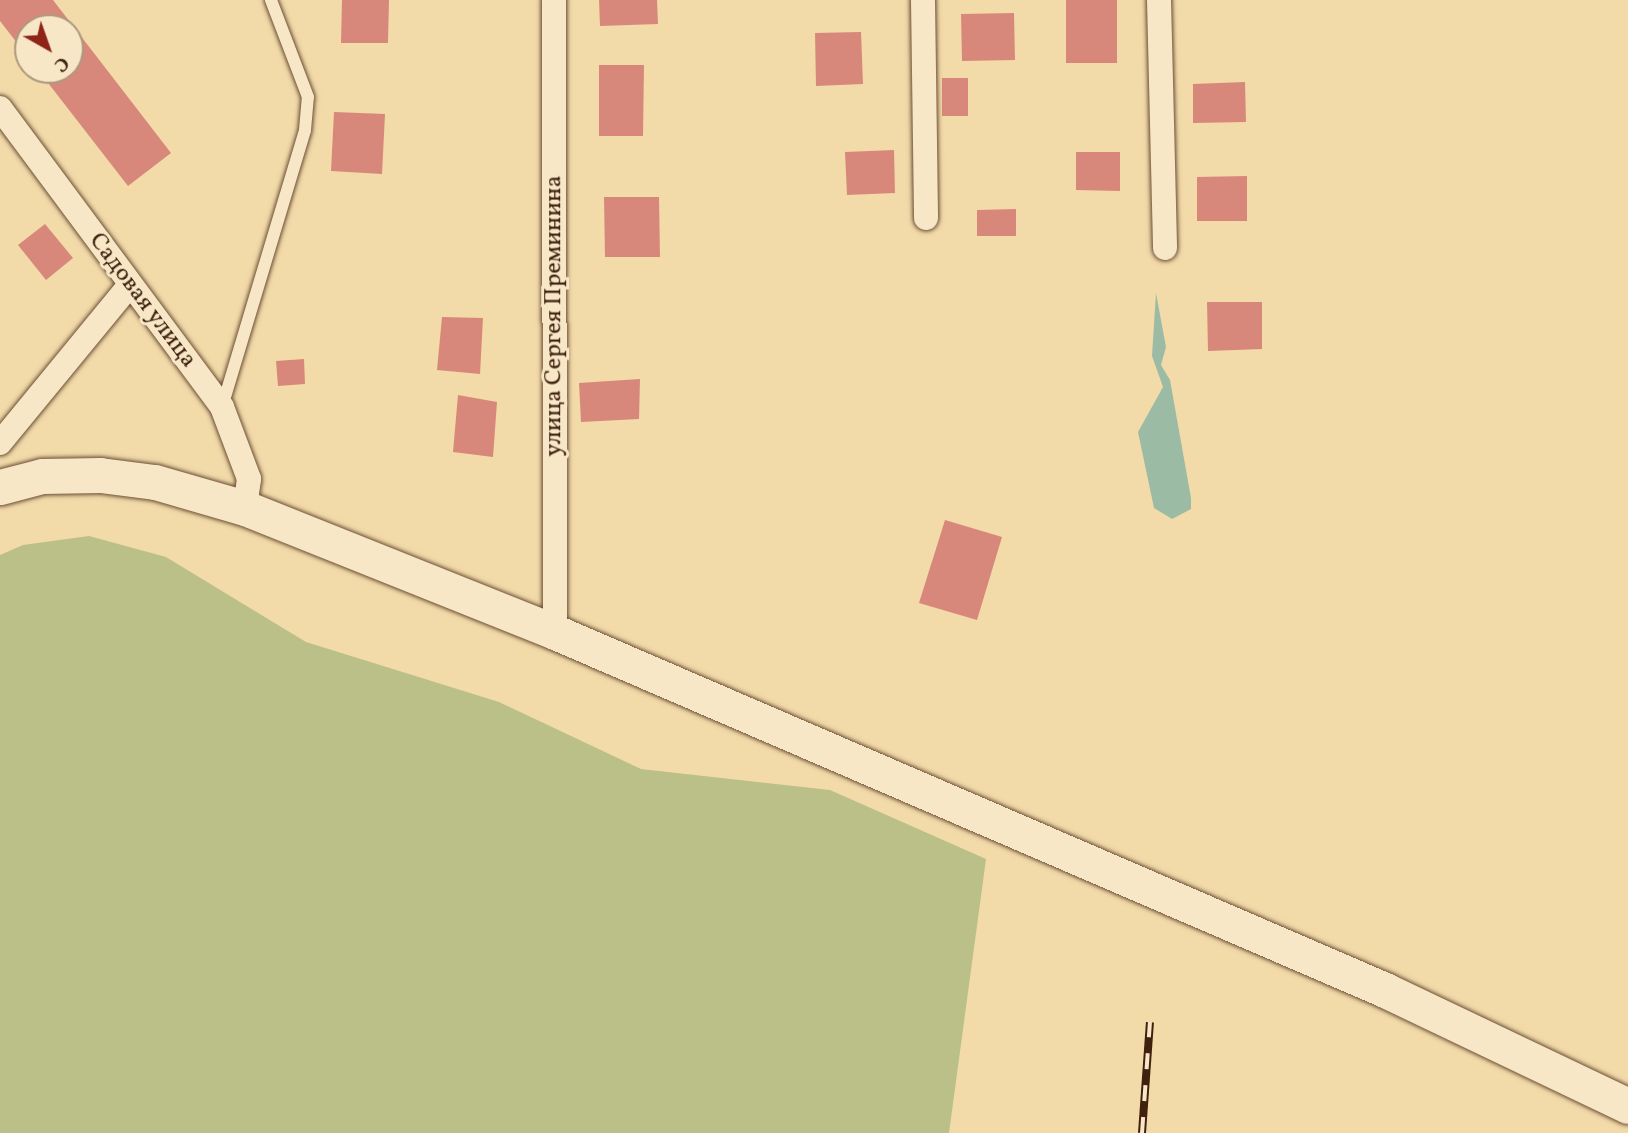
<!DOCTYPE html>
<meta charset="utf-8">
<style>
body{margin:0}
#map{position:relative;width:1628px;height:1133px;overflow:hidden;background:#f2daa9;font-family:Vollkorn,serif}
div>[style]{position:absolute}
.green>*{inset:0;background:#bac088}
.water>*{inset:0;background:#9cbba5}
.building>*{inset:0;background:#d8887b}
.roads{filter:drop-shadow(0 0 2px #6c4f35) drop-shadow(0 0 2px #6c4f35)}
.lane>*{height:12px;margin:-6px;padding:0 6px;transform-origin:6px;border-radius:6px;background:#f7e7c7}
.street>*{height:24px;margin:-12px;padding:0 12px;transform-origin:12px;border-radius:12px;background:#f7e7c7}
.secondary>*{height:35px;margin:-17.5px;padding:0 17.5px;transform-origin:17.5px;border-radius:17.5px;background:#f7e7c7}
.rail>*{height:8px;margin-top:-4px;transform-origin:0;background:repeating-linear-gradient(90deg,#f7e7c7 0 16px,#3f210e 0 32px);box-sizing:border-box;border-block:2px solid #3f210e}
span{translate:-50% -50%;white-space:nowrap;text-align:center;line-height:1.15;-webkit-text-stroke:6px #f7e7c7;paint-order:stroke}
.street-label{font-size:24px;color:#3f210e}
.north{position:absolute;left:14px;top:14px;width:70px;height:70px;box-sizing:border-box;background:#f7e7c7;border:2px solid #ad987d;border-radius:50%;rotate:140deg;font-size:19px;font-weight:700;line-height:28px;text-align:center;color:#3f210e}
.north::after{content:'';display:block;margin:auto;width:24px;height:32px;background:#8f2418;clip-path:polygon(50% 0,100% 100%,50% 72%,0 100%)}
</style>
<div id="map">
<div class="green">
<div style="clip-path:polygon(89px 536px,166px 557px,306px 642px,499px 702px,641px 769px,830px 790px,986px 859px,949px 1133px,0 1133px,0 555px,23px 545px)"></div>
</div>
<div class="water">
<div style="clip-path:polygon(1156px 293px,1166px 347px,1161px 365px,1170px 380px,1191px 498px,1191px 509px,1172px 519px,1154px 508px,1138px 432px,1163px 387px,1152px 356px)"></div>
</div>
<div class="building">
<div style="clip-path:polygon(0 0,53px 0,171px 153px,128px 186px,38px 70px,70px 70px,70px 28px,28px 28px,28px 57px,0 21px)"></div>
<div style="clip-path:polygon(342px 0,389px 0,388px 43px,341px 43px)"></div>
<div style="clip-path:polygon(599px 0,657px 0,658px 24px,600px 26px)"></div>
<div style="clip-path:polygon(1066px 0,1117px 0,1117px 63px,1066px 63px)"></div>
<div style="clip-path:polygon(1014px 13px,1015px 60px,962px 61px,961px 14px)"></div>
<div style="clip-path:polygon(861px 32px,863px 84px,816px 86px,815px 33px)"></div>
<div style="clip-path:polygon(599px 65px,644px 65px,643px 136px,599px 136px)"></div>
<div style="clip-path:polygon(942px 78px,968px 78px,968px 116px,942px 116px)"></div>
<div style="clip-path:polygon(1245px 82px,1246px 122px,1193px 123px,1193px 84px)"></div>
<div style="clip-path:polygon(334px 112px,385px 114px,382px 174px,331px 171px)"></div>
<div style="clip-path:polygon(894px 150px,895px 193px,847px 195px,845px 152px)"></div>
<div style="clip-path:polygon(1076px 152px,1120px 152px,1120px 191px,1076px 190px)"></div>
<div style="clip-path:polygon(1247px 176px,1247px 221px,1197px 221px,1197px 177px)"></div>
<div style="clip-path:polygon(604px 197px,659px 197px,660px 257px,605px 257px)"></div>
<div style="clip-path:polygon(1016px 209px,1016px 236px,977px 236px,977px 210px)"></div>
<div style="clip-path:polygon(45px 224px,73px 258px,46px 280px,18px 245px)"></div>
<div style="clip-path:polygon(1207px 302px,1262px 302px,1262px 349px,1208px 351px)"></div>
<div style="clip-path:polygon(442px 317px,483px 318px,480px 374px,437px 370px)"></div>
<div style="clip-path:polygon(304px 359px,305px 384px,278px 386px,276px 361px)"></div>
<div style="clip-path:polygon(640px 379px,639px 419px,581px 422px,579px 383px)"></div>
<div style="clip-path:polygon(458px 395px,497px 402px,493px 457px,453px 452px)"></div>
<div style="clip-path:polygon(945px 520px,1002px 537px,977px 620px,919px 603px)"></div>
</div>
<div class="roads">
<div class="lane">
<div style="left:222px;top:407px;width:289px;rotate:-73.3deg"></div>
<div style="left:305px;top:130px;width:33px;rotate:-85deg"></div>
<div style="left:308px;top:97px;width:104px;rotate:-110.9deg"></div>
</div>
<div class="street">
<div style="left:554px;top:0;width:632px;rotate:89.91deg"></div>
<div style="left:923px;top:0;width:218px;rotate:89.2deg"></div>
<div style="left:1159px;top:0;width:248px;rotate:88.6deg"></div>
<div style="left:0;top:108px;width:372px;rotate:53.4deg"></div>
<div style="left:222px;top:407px;width:77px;rotate:69.4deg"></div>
<div style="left:249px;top:479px;width:29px;rotate:98deg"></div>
<div style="left:0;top:443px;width:203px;rotate:-50.6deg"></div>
</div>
<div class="secondary">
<div style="left:0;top:487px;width:43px;rotate:-14.7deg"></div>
<div style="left:42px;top:476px;width:58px;rotate:-1deg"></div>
<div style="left:100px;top:475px;width:55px;rotate:7.3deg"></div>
<div style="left:155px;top:482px;width:94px;rotate:16.1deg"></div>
<div style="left:245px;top:508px;width:334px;rotate:21.8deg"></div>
<div style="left:555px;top:632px;width:904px;rotate:23.33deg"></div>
<div style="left:1385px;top:990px;width:269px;rotate:25.5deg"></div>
</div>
</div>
<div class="rail">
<div style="left:1142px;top:1133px;width:111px;rotate:-85.9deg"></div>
</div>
<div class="street-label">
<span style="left:142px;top:301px;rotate:53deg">Садовая улица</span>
<span style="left:555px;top:316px;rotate:-90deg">улица Сергея Преминина</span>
</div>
<div class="north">С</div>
</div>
